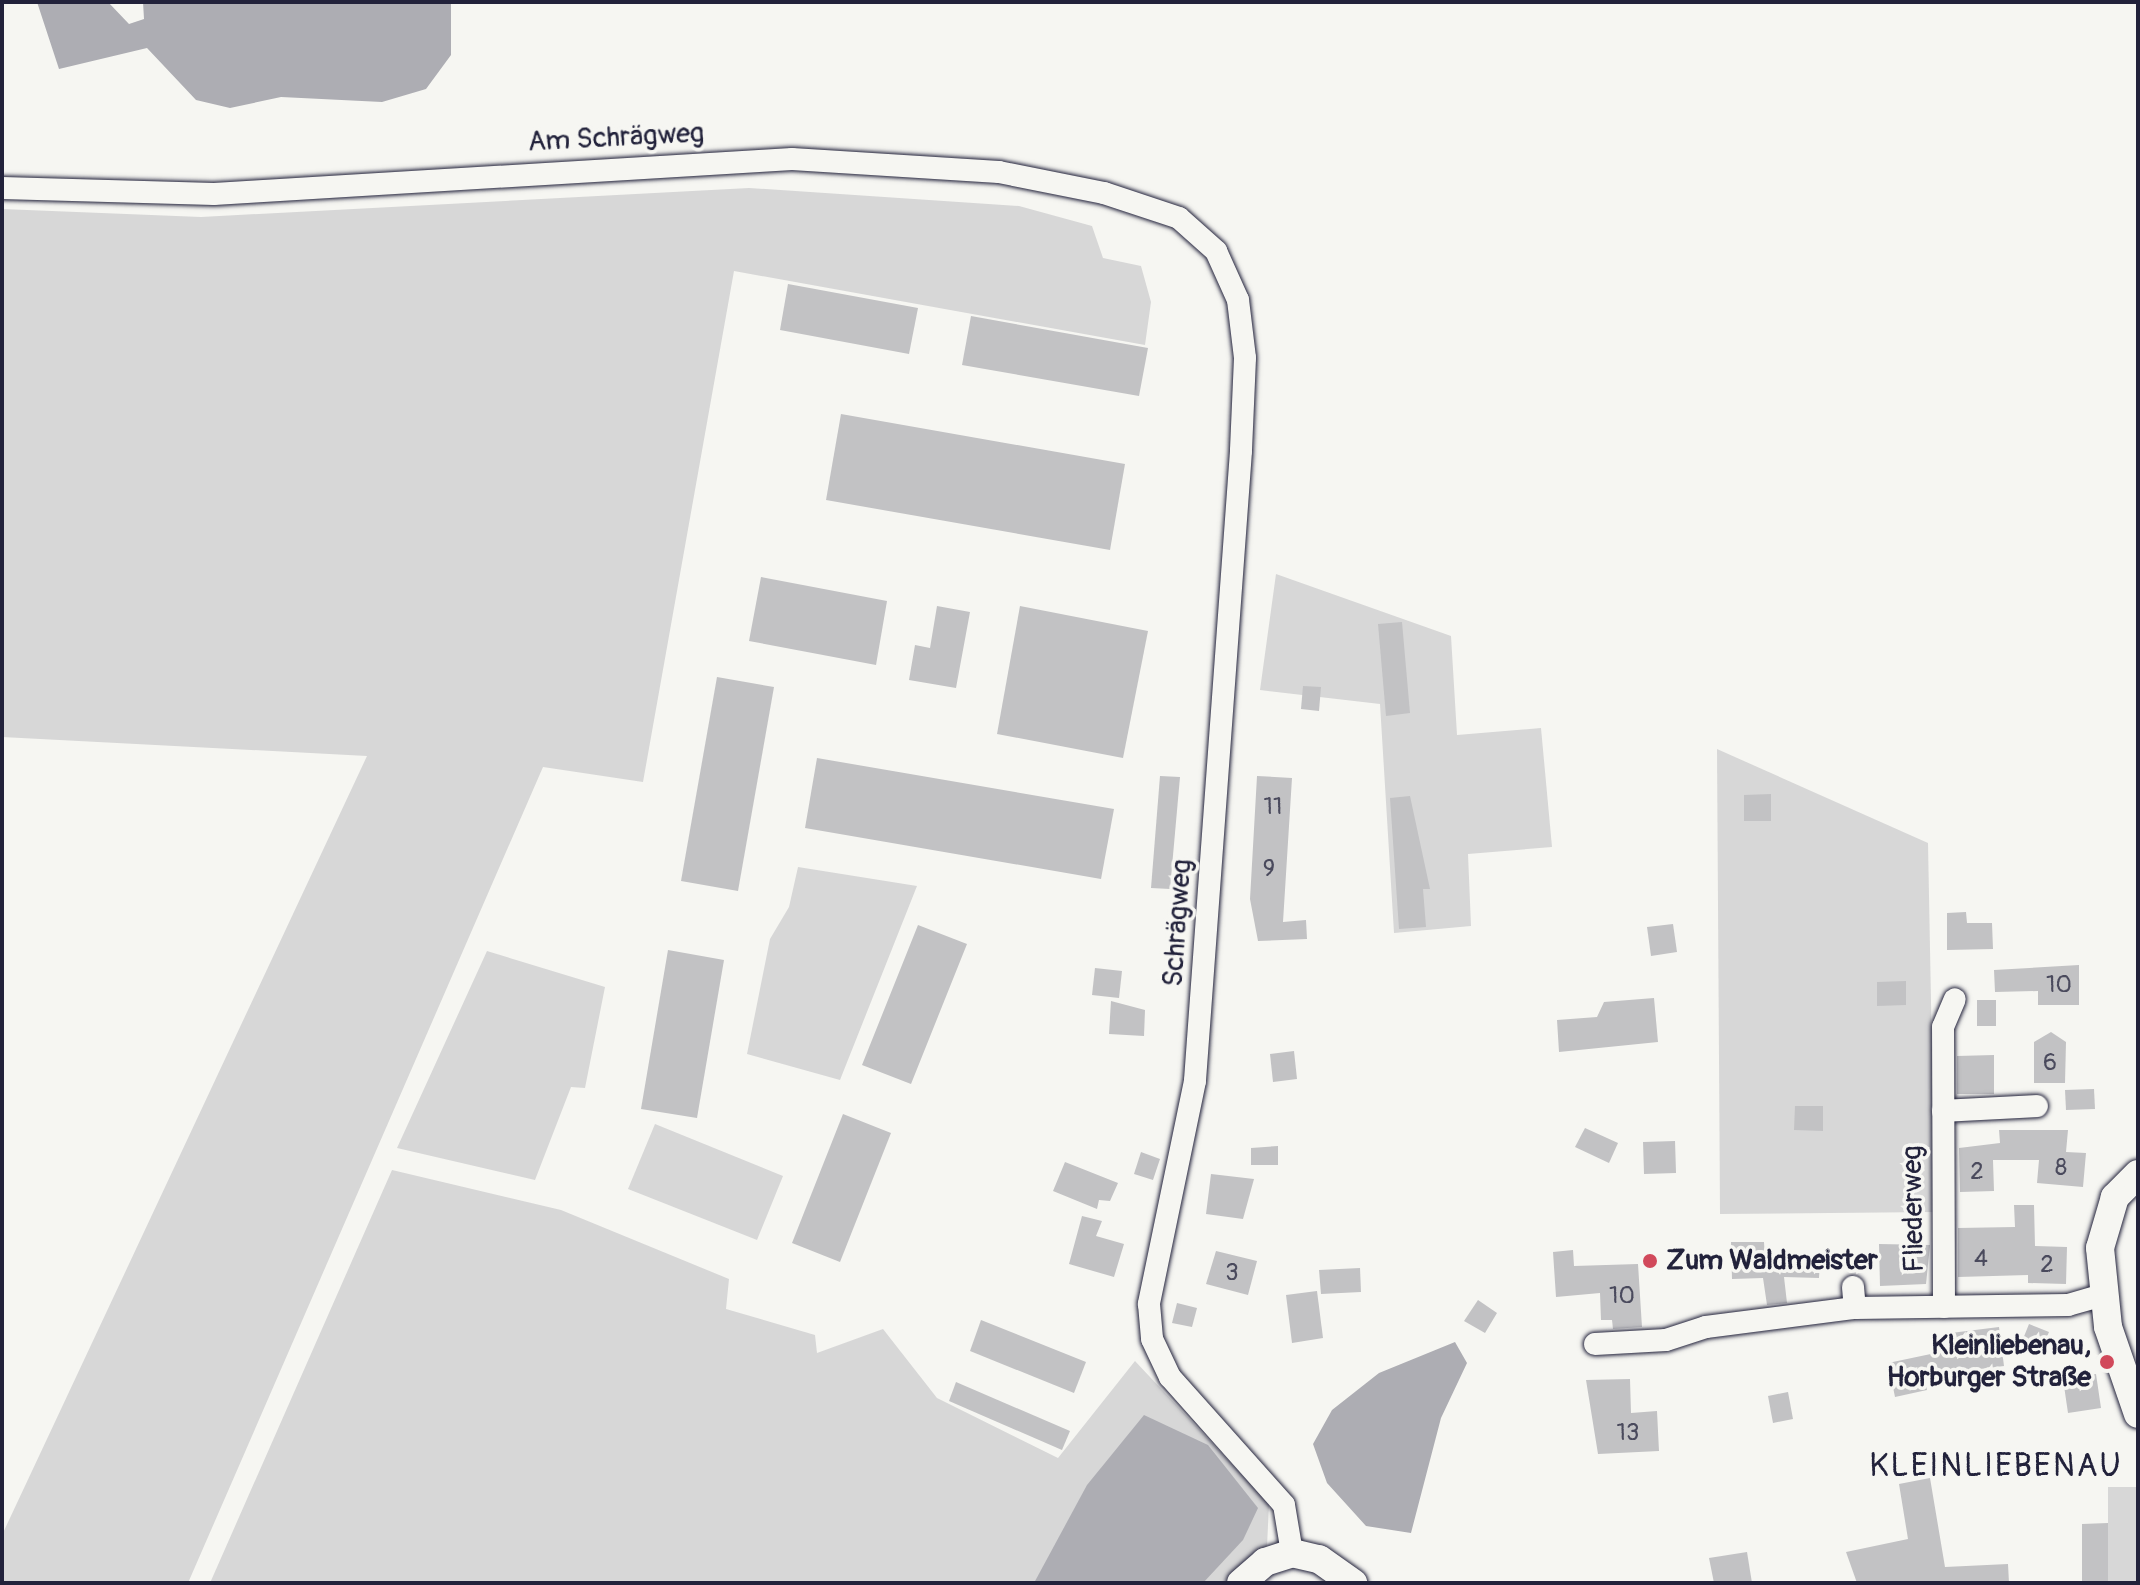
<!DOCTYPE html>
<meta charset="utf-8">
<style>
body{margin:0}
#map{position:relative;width:2140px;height:1585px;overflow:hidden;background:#f6f6f2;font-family:Pangolin,sans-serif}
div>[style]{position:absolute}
.green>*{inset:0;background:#d7d7d7}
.water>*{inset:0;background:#adadb3}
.building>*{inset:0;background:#c2c2c4}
.roads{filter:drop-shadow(0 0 2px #22223b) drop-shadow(0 0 2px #22223b)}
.minor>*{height:22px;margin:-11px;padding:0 11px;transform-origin:11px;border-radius:11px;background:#f6f6f2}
.tertiary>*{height:28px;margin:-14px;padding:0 14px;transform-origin:14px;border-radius:14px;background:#f6f6f2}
.dots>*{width:22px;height:22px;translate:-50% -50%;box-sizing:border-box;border:4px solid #f6f6f2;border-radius:50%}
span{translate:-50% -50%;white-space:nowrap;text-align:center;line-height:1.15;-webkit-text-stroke:7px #f6f6f2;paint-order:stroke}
.number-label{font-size:24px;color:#4a4a5d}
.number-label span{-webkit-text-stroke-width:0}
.street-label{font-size:28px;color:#22223b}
.poi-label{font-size:28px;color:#22223b;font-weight:700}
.left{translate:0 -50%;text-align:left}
.right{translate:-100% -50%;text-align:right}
.quarter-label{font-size:32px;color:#22223b;letter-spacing:2px}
.frame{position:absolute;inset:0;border:4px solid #22223b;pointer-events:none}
</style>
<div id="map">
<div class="green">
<div style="clip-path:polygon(749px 188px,1019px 206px,1092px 226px,1103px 258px,1141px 266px,1151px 302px,1145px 345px,734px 271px,643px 782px,543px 767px,188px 1583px,2px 1583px,2px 1535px,367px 756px,2px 737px,2px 209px,201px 217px)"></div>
<div style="clip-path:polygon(1276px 574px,1451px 636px,1457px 735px,1541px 728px,1552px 847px,1468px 854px,1471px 926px,1394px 933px,1380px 704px,1260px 690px)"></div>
<div style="clip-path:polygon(1717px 749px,1928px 843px,1935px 1212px,1720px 1214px)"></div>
<div style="clip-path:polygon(798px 867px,917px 886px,840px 1080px,747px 1054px,770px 939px,789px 907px)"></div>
<div style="clip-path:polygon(487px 951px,605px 987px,585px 1088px,571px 1087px,535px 1180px,397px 1148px)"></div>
<div style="clip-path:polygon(655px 1124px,783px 1176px,757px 1240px,628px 1189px)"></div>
<div style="clip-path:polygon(392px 1170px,561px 1210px,729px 1279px,726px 1309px,815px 1335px,817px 1353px,883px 1329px,937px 1398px,1058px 1458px,1135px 1361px,1269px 1504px,1267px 1547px,1224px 1583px,210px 1583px)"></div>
<div style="clip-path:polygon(2108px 1487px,2138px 1487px,2138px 1582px,2108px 1582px)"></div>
</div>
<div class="water">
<div style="clip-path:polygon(37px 2px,108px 2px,129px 24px,144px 19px,143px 2px,451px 2px,451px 55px,426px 89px,382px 102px,281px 97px,230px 108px,196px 100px,147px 48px,59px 69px)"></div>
<div style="clip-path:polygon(1455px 1342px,1467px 1363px,1441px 1418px,1411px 1533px,1366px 1526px,1327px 1483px,1313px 1444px,1332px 1410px,1379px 1373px)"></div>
<div style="clip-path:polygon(1144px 1415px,1208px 1445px,1258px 1508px,1243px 1540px,1203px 1583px,1034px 1583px,1087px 1485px)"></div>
</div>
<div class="building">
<div style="clip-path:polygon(788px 284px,918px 308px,909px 354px,780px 330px)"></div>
<div style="clip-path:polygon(971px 316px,1148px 348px,1139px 396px,962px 365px)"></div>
<div style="clip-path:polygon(841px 414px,1125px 464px,1110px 550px,826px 500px)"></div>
<div style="clip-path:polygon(761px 577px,887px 601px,876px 665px,749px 641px)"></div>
<div style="clip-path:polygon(937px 606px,970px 612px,956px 688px,909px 680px,915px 645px,930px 648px)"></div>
<div style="clip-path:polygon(1020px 606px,1148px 631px,1123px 758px,997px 734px)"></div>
<div style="clip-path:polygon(1402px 622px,1410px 713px,1386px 716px,1378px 624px)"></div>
<div style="clip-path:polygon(717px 677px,774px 687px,738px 891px,681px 881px)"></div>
<div style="clip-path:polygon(1303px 686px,1321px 687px,1319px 711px,1301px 709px)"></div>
<div style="clip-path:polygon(817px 758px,1114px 809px,1101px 879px,805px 828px)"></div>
<div style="clip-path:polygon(1160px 776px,1180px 777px,1170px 889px,1151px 888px)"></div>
<div style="clip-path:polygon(1257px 776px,1292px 778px,1283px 922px,1306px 920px,1307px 939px,1258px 941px,1250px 899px)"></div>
<div style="clip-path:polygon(1771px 794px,1771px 821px,1744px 821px,1744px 795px)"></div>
<div style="clip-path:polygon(1410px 796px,1430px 889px,1423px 889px,1426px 927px,1399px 929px,1390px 798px)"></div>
<div style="clip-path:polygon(1966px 912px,1967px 923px,1992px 923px,1993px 949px,1947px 950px,1947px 913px)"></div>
<div style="clip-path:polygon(1673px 924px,1677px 952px,1651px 956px,1647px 927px)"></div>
<div style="clip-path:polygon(918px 925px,967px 944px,911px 1084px,862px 1065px)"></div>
<div style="clip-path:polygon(668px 950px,724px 960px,697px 1118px,641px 1109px)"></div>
<div style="clip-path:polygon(2079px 965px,2079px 1005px,2038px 1005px,2038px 991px,1995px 992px,1994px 970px)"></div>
<div style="clip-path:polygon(1095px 968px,1122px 971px,1119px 998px,1092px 995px)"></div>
<div style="clip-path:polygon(1906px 981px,1906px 1005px,1877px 1006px,1877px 982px)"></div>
<div style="clip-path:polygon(1654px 998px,1658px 1042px,1559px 1052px,1557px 1020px,1597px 1017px,1604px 1002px)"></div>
<div style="clip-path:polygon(1977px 1000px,1996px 1000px,1996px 1026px,1977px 1026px)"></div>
<div style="clip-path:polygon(1111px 1001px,1145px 1010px,1144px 1036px,1109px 1034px)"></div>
<div style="clip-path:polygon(2051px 1032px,2066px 1042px,2065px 1083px,2034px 1083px,2034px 1042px)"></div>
<div style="clip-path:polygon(1294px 1051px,1297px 1079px,1273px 1082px,1270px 1054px)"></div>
<div style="clip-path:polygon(1994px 1055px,1994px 1094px,1957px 1094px,1957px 1056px)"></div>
<div style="clip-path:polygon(2094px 1089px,2095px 1109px,2066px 1110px,2065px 1090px)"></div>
<div style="clip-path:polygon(1795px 1106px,1823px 1106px,1823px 1131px,1794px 1130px)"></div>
<div style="clip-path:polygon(843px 1114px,891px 1133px,840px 1262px,792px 1243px)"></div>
<div style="clip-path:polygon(1585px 1128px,1618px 1143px,1609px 1163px,1575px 1147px)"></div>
<div style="clip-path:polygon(1999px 1130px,2068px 1130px,2066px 1152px,2086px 1153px,2083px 1187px,2037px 1183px,2039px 1160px,1993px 1160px,1994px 1191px,1960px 1192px,1959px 1148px,2000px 1143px)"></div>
<div style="clip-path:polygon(1675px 1141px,1676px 1173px,1644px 1174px,1643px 1142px)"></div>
<div style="clip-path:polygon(1278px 1146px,1278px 1165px,1251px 1165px,1251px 1148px)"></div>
<div style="clip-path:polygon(1141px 1152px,1160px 1159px,1153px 1180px,1134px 1174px)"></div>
<div style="clip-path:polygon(1065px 1162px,1118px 1183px,1110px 1201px,1099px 1200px,1097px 1209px,1053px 1191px)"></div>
<div style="clip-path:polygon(1211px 1174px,1254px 1179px,1243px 1219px,1206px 1214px)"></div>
<div style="clip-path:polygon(2014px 1205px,2034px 1205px,2035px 1246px,2067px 1247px,2066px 1284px,2028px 1283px,2028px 1275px,1958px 1277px,1958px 1228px,2015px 1227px)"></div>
<div style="clip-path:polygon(1082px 1216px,1102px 1221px,1096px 1236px,1124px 1244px,1114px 1277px,1069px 1264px)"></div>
<div style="clip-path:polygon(1731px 1242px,1764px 1242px,1765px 1259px,1820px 1260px,1819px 1278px,1784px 1277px,1787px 1303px,1767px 1305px,1763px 1278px,1732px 1279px)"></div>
<div style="clip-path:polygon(1879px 1244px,1930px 1245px,1926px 1284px,1880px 1286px)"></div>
<div style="clip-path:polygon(1573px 1250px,1574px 1266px,1638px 1264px,1642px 1327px,1613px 1329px,1612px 1320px,1601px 1320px,1600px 1293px,1556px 1297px,1553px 1252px)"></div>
<div style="clip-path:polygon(1216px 1251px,1257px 1261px,1248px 1295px,1206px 1284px)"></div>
<div style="clip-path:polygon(1360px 1268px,1361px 1292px,1321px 1294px,1319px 1270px)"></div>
<div style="clip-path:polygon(1317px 1291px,1323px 1338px,1292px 1343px,1286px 1295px)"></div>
<div style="clip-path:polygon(1478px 1300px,1497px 1313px,1485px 1333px,1464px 1321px)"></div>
<div style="clip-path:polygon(1177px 1303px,1197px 1308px,1192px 1327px,1172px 1323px)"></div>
<div style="clip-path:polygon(981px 1320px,1086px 1362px,1074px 1393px,970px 1351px)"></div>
<div style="clip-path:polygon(2029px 1324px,2049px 1332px,2038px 1357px,2019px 1349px)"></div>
<div style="clip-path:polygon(1999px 1327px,2004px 1366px,1924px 1376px,1927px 1390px,1895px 1397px,1888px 1363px,1945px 1351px,1943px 1334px)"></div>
<div style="clip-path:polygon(2096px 1374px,2101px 1408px,2068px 1413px,2063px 1379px)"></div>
<div style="clip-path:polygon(1630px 1379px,1631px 1413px,1657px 1411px,1659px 1451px,1598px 1454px,1586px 1380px)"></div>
<div style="clip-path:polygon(956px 1382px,1070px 1431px,1062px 1450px,949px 1401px)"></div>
<div style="clip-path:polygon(1788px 1392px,1793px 1419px,1773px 1423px,1768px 1396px)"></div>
<div style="clip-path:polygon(1930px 1478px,1945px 1567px,2008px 1564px,2009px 1583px,1857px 1583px,1846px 1552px,1908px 1539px,1899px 1484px)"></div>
<div style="clip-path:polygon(2108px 1523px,2108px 1583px,2082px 1583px,2082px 1524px)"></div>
<div style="clip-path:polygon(1747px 1552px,1752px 1583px,1714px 1583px,1709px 1558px)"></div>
</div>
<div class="roads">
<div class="minor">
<div style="left:2px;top:188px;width:212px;rotate:1.6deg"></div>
<div style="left:214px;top:194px;width:579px;rotate:-3.47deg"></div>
<div style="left:792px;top:159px;width:207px;rotate:3.6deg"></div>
<div style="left:999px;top:172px;width:107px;rotate:11.3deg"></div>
<div style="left:1104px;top:193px;width:79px;rotate:18.4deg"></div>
<div style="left:1179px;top:218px;width:50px;rotate:41.7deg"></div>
<div style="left:1216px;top:251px;width:54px;rotate:65.8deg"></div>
<div style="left:1238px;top:300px;width:58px;rotate:83.1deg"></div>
<div style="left:1245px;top:358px;width:93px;rotate:92.5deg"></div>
<div style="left:1241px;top:451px;width:632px;rotate:94.18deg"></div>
<div style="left:1195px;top:1081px;width:228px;rotate:101.7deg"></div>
<div style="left:1149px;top:1304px;width:35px;rotate:85deg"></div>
<div style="left:1152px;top:1339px;width:42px;rotate:64.7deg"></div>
<div style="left:1170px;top:1377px;width:171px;rotate:48.3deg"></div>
<div style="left:1284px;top:1505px;width:49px;rotate:80.5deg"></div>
<div style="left:1943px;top:1111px;width:94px;rotate:-3deg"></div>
<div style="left:1853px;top:1287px;width:21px;rotate:85deg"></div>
<div style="left:1944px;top:1307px;width:280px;rotate:-90.2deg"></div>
<div style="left:1943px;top:1027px;width:30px;rotate:-67deg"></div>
<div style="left:1595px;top:1344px;width:71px;rotate:-3.2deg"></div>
<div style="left:1666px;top:1340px;width:42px;rotate:-18deg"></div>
<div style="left:1706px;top:1327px;width:150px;rotate:-7.3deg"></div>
<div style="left:1855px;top:1308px;width:213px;rotate:-0.8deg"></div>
<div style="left:2068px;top:1305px;width:36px;rotate:-16deg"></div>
</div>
<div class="tertiary">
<div style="left:2138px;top:1174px;width:33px;rotate:135deg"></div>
<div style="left:2115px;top:1197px;width:53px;rotate:106.4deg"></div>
<div style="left:2100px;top:1248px;width:79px;rotate:84.2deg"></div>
<div style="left:2108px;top:1327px;width:92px;rotate:71deg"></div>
<div style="left:1241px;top:1583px;width:32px;rotate:-41deg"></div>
<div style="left:1265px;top:1562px;width:28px;rotate:-18deg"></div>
<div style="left:1292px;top:1553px;width:28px;rotate:13deg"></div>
<div style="left:1319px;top:1559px;width:42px;rotate:35.2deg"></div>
</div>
</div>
<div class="dots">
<div style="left:1650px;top:1261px;background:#d1495b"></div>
<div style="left:2107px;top:1362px;background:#d1495b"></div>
</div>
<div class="number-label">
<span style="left:1273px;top:807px">11</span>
<span style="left:1269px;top:869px">9</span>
<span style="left:2059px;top:985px">10</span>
<span style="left:2050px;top:1063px">6</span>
<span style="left:2061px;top:1168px">8</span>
<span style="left:1977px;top:1172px">2</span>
<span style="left:1981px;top:1259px">4</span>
<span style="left:2047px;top:1265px">2</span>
<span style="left:1232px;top:1273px">3</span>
<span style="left:1622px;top:1296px">10</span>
<span style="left:1628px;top:1433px">13</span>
</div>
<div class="street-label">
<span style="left:616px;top:138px;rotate:-3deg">Am Schrägweg</span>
<span style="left:1178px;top:923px;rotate:-86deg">Schrägweg</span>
<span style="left:1914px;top:1209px;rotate:-91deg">Fliederweg</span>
</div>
<div class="poi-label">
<span class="left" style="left:1666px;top:1261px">Zum Waldmeister</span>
<span class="right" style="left:2091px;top:1362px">Kleinliebenau,<br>Horburger Straße</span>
</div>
<div class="quarter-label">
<span style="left:1996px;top:1466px">KLEINLIEBENAU</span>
</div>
<div class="frame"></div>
</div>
